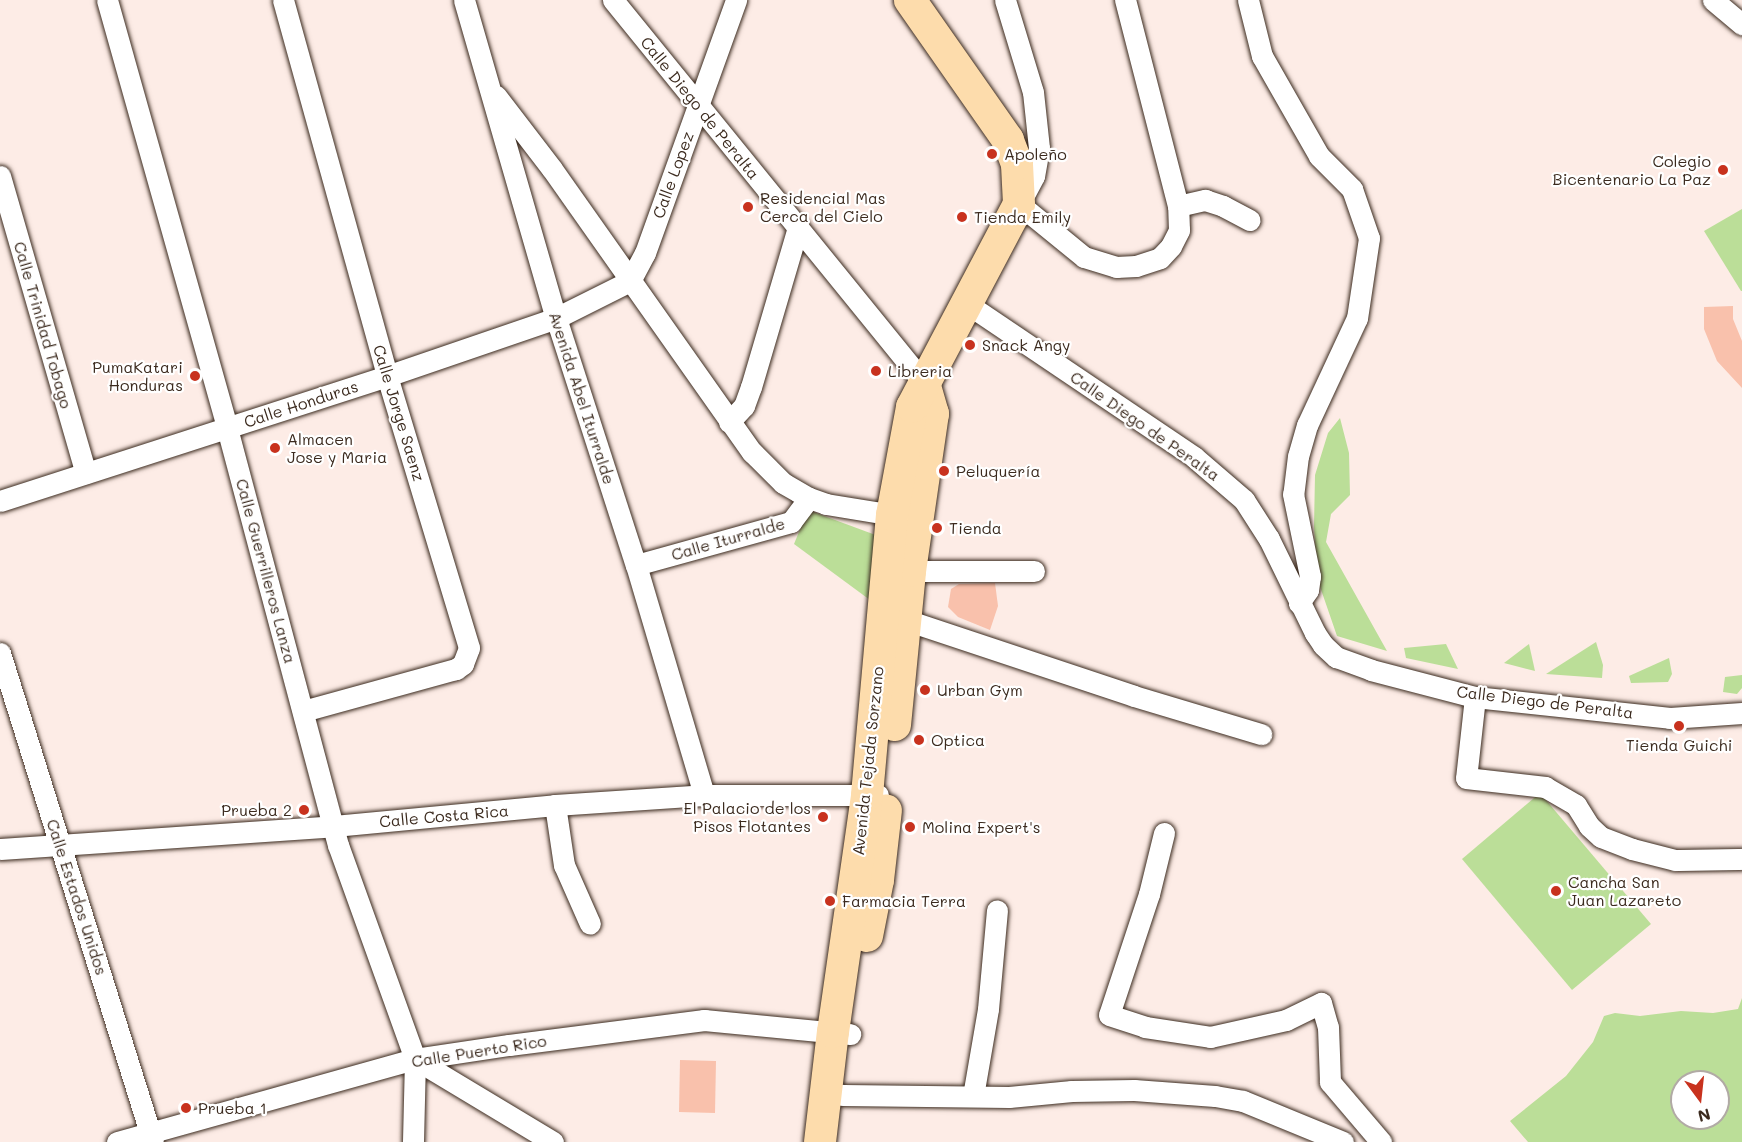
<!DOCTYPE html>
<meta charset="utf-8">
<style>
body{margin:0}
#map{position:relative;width:1742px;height:1142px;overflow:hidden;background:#fdece6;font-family:Mali,sans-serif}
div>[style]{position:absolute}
.green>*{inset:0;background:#bbde98}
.building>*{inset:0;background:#f9c1ac}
.roads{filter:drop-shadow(0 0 2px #3b2a1e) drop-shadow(0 0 2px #3b2a1e)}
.street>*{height:21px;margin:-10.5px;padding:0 10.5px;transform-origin:10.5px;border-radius:10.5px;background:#fff}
.primary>*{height:32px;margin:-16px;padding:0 16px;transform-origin:16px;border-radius:16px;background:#fddcac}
.dots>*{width:16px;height:16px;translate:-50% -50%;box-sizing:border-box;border:3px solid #fff;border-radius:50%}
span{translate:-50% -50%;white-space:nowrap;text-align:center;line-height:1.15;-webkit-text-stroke:4.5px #fff;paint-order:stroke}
.street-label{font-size:16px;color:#3b2a1e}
.poi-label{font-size:16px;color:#3b2a1e}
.left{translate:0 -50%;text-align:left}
.right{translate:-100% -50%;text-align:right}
.north{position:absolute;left:1670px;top:1070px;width:60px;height:60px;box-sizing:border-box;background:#fff;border:2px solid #b1aaa5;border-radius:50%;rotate:165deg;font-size:16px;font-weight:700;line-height:24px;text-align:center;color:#3b2a1e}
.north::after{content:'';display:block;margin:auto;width:21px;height:27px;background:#c8321e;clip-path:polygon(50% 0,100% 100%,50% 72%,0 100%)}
</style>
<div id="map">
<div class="green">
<div style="clip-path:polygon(1742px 209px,1742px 291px,1741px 291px,1704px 231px)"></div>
<div style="clip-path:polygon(1340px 418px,1349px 453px,1350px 495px,1331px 514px,1326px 542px,1387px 651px,1337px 636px,1317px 578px,1314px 527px,1315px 475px,1328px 433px)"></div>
<div style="clip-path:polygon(808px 510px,881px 537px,870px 600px,794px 544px)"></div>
<div style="clip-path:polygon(1596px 642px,1603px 665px,1602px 678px,1546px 674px)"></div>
<div style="clip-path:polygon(1446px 644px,1458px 669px,1406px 658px,1404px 648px)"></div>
<div style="clip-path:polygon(1529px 644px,1535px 671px,1504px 663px)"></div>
<div style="clip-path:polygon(1669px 658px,1672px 674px,1668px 682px,1631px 683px,1629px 676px)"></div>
<div style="clip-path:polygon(1742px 675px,1742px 688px,1737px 694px,1723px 692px,1725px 677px)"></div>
<div style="clip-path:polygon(1540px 793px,1651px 924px,1572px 990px,1462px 859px)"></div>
<div style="clip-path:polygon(evenodd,1742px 998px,1742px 1142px,1528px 1142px,1510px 1121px,1566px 1076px,1593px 1042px,1604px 1016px,1615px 1013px,1640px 1016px,1681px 1011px,1713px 1013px,1738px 1009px,1742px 998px,1682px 1082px,1718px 1082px,1718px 1118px,1682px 1118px,1682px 1082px)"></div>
</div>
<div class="building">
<div style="clip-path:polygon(1733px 306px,1733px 319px,1742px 341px,1742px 388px,1717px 361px,1704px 329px,1704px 307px)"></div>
<div style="clip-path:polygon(995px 583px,998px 606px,990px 630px,958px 617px,948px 607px,951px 589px,959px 584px)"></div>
<div style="clip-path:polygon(680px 1060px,716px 1061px,715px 1113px,679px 1112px)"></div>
</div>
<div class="roads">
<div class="street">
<div style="left:107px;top:0;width:445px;rotate:74.3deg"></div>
<div style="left:227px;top:428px;width:432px;rotate:75.1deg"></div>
<div style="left:338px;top:845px;width:227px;rotate:70.2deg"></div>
<div style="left:415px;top:1059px;width:83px;rotate:91.4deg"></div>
<div style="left:283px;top:0;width:390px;rotate:74.5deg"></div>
<div style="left:387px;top:376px;width:284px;rotate:73.2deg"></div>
<div style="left:469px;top:648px;width:17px;rotate:111deg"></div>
<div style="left:463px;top:664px;width:9px;rotate:144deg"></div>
<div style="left:456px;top:669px;width:158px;rotate:164.6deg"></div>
<div style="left:464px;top:0;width:331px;rotate:73.9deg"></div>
<div style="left:556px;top:318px;width:260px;rotate:72.1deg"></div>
<div style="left:636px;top:565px;width:240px;rotate:73.5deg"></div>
<div style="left:613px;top:0;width:493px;rotate:50.9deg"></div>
<div style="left:1005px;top:0;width:96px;rotate:73.1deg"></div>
<div style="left:1033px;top:92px;width:56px;rotate:83.9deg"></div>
<div style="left:1039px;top:148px;width:28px;rotate:100deg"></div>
<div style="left:1034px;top:176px;width:32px;rotate:118deg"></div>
<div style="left:1019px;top:204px;width:84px;rotate:39.2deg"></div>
<div style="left:1084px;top:257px;width:34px;rotate:17deg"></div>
<div style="left:1116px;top:267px;width:20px;rotate:-3deg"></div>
<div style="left:1136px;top:266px;width:25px;rotate:-18deg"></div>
<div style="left:1160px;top:258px;width:16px;rotate:-47deg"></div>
<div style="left:1171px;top:246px;width:18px;rotate:-63deg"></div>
<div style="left:1179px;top:230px;width:24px;rotate:-92deg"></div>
<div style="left:1178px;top:206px;width:213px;rotate:-104.4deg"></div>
<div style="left:1248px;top:0;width:58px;rotate:76deg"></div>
<div style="left:1262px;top:56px;width:115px;rotate:60.3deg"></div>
<div style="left:1319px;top:156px;width:47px;rotate:45deg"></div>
<div style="left:1352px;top:189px;width:52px;rotate:70.9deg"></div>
<div style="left:1369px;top:238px;width:81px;rotate:98.5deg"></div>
<div style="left:1357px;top:318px;width:118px;rotate:115deg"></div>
<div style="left:1307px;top:425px;width:32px;rotate:106deg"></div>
<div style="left:1298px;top:456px;width:38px;rotate:97deg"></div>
<div style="left:1293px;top:494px;width:84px;rotate:78.3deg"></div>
<div style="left:1310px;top:576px;width:14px;rotate:98deg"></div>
<div style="left:1308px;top:590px;width:16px;rotate:125deg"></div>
<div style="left:1713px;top:0;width:38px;rotate:40deg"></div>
<div style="left:496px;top:96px;width:92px;rotate:52.5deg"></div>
<div style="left:552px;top:169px;width:347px;rotate:54.8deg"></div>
<div style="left:752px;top:452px;width:44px;rotate:45deg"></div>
<div style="left:783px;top:483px;width:30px;rotate:30deg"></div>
<div style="left:809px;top:498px;width:18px;rotate:19deg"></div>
<div style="left:826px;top:504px;width:80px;rotate:9.3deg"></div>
<div style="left:0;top:176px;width:309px;rotate:73.9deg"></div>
<div style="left:1178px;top:206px;width:28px;rotate:-13deg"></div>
<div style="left:1205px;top:200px;width:19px;rotate:18deg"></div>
<div style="left:1223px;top:206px;width:30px;rotate:28deg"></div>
<div style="left:630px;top:281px;width:32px;rotate:-62deg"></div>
<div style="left:645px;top:253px;width:269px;rotate:-70.2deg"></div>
<div style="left:966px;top:303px;width:275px;rotate:34deg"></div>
<div style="left:1194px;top:457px;width:66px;rotate:40.7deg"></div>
<div style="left:1244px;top:500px;width:46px;rotate:57.3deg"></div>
<div style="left:1269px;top:539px;width:105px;rotate:63.9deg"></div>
<div style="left:1315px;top:633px;width:14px;rotate:56deg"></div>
<div style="left:1323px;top:645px;width:18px;rotate:43deg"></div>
<div style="left:1336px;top:657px;width:37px;rotate:20deg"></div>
<div style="left:1371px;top:670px;width:107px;rotate:14.6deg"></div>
<div style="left:1475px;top:697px;width:196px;rotate:6.1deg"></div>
<div style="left:1670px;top:718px;width:72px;rotate:-4deg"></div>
<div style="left:729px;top:422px;width:22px;rotate:-47deg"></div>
<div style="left:744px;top:406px;width:20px;rotate:-70deg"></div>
<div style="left:751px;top:387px;width:167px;rotate:-73.6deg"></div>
<div style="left:0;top:501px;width:407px;rotate:-17.9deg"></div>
<div style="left:387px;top:376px;width:179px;rotate:-18.9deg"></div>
<div style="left:556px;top:318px;width:83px;rotate:-26.6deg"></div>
<div style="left:636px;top:565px;width:161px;rotate:-15.5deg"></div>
<div style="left:791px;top:522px;width:30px;rotate:-53deg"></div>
<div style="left:910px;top:571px;width:124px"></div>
<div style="left:906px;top:620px;width:240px;rotate:18.4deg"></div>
<div style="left:1134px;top:696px;width:133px;rotate:16.7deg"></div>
<div style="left:0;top:653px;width:512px;rotate:72.63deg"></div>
<div style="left:1475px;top:697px;width:81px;rotate:96.3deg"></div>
<div style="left:1466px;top:778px;width:80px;rotate:6.5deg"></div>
<div style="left:1545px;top:787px;width:36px;rotate:30deg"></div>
<div style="left:1576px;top:805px;width:25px;rotate:58deg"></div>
<div style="left:1589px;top:826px;width:16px;rotate:43deg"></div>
<div style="left:1601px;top:837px;width:33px;rotate:21deg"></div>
<div style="left:1632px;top:849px;width:44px;rotate:14.3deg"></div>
<div style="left:1675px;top:860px;width:67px;rotate:-0.9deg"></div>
<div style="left:555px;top:805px;width:61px;rotate:81.5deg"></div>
<div style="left:564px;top:865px;width:64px;rotate:66.2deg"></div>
<div style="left:1164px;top:833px;width:63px;rotate:103.8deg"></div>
<div style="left:1149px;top:894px;width:127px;rotate:108.3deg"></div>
<div style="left:1109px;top:1015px;width:38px;rotate:18deg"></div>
<div style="left:1145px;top:1027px;width:66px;rotate:8.7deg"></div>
<div style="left:1210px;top:1037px;width:78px;rotate:-12.6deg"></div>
<div style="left:1286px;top:1020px;width:39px;rotate:-26deg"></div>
<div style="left:1321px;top:1003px;width:25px;rotate:74deg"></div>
<div style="left:1328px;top:1027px;width:55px;rotate:87.9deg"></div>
<div style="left:1330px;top:1082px;width:79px;rotate:49.6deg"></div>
<div style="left:0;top:849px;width:335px;rotate:-3.9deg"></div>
<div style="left:334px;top:826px;width:222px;rotate:-5.4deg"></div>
<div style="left:555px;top:805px;width:149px;rotate:-3.8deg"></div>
<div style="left:704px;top:795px;width:174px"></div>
<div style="left:415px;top:1059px;width:161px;rotate:31deg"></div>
<div style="left:825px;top:1093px;width:18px;rotate:6deg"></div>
<div style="left:843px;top:1095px;width:166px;rotate:0.7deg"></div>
<div style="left:1009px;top:1097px;width:63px;rotate:-5.4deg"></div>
<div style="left:1072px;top:1091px;width:62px;rotate:-0.9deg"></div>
<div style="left:1134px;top:1090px;width:81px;rotate:4.2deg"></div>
<div style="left:1215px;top:1096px;width:28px;rotate:10deg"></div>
<div style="left:1243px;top:1101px;width:108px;rotate:22.3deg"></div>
<div style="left:973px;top:1096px;width:88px;rotate:-80.2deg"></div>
<div style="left:988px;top:1009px;width:99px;rotate:-84.8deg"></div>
<div style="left:117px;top:1142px;width:309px;rotate:-15.6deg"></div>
<div style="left:415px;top:1059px;width:95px;rotate:-8.5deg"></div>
<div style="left:509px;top:1045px;width:197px;rotate:-7.3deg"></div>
<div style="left:704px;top:1020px;width:147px;rotate:5.5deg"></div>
</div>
<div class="primary">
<div style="left:895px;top:725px;width:155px;rotate:-84.4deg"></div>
<div style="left:910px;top:571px;width:159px;rotate:-81.7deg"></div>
<div style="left:933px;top:414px;width:32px;rotate:-106deg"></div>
<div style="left:867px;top:936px;width:57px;rotate:-78.9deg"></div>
<div style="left:878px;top:880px;width:70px;rotate:-83.5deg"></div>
<div style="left:820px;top:1142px;width:111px;rotate:-83.3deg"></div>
<div style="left:833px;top:1032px;width:239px;rotate:-81.8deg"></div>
<div style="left:867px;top:795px;width:281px;rotate:-84.9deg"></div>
<div style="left:892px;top:515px;width:110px;rotate:-79.5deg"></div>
<div style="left:912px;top:407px;width:229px;rotate:-62.2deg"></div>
<div style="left:1019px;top:204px;width:40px;rotate:-92.9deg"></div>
<div style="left:1017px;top:164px;width:26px;rotate:-111deg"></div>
<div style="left:1008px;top:140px;width:171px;rotate:-125deg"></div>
</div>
</div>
<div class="dots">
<div style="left:992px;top:154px;background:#c8321e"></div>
<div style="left:1723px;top:170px;background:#c8321e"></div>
<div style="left:748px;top:207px;background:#c8321e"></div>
<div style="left:962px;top:217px;background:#c8321e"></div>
<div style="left:970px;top:345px;background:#c8321e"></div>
<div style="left:876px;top:371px;background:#c8321e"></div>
<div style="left:195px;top:376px;background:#c8321e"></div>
<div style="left:275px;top:448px;background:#c8321e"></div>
<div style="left:944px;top:471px;background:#c8321e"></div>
<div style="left:937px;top:528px;background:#c8321e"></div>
<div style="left:925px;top:690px;background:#c8321e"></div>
<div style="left:1679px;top:726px;background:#c8321e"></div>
<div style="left:919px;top:740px;background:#c8321e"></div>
<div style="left:304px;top:810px;background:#c8321e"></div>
<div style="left:823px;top:817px;background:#c8321e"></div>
<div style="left:910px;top:827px;background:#c8321e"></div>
<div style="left:1556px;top:891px;background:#c8321e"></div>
<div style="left:830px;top:901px;background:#c8321e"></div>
<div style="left:186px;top:1108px;background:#c8321e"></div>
</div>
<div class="street-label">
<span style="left:700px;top:108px;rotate:51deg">Calle Diego de Peralta</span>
<span style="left:673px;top:175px;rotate:-70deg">Calle Lopez</span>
<span style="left:43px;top:325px;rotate:74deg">Calle Trinidad Tobago</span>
<span style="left:582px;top:398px;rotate:72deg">Avenida Abel Iturralde</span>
<span style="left:301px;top:404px;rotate:-18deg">Calle Honduras</span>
<span style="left:399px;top:413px;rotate:73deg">Calle Jorge Saenz</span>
<span style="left:1145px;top:426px;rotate:35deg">Calle Diego de Peralta</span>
<span style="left:728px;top:539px;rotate:-16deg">Calle Iturralde</span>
<span style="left:266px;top:571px;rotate:75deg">Calle Guerrilleros Lanza</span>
<span style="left:1545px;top:702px;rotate:7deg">Calle Diego de Peralta</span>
<span style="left:868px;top:761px;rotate:-84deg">Avenida Tejada Sorzano</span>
<span style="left:444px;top:816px;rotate:-5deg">Calle Costa Rica</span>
<span style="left:77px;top:897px;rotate:72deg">Calle Estados Unidos</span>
<span style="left:479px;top:1051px;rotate:-9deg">Calle Puerto Rico</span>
</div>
<div class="poi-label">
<span class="left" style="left:1004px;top:154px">Apoleño</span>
<span class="right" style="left:1711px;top:170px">Colegio<br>Bicentenario La Paz</span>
<span class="left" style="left:760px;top:207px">Residencial Mas<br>Cerca del Cielo</span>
<span class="left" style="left:974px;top:217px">Tienda Emily</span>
<span class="left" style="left:982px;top:345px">Snack Angy</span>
<span class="right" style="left:183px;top:376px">PumaKatari<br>Honduras</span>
<span class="left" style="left:888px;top:371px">Libreria</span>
<span class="left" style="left:287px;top:448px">Almacen<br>Jose y Maria</span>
<span class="left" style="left:956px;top:471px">Peluquería</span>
<span class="left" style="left:949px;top:528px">Tienda</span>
<span class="left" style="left:937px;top:690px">Urban Gym</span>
<span class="left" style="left:931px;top:740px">Optica</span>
<span style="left:1679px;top:745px">Tienda Guichi</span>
<span class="right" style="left:811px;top:817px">El Palacio de los<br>Pisos Flotantes</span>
<span class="right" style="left:292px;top:810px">Prueba 2</span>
<span class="left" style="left:922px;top:827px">Molina Expert's</span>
<span class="left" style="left:1568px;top:891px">Cancha San<br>Juan Lazareto</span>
<span class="left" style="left:842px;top:901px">Farmacia Terra</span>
<span class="left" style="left:198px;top:1108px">Prueba 1</span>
</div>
<div class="north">N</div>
</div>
